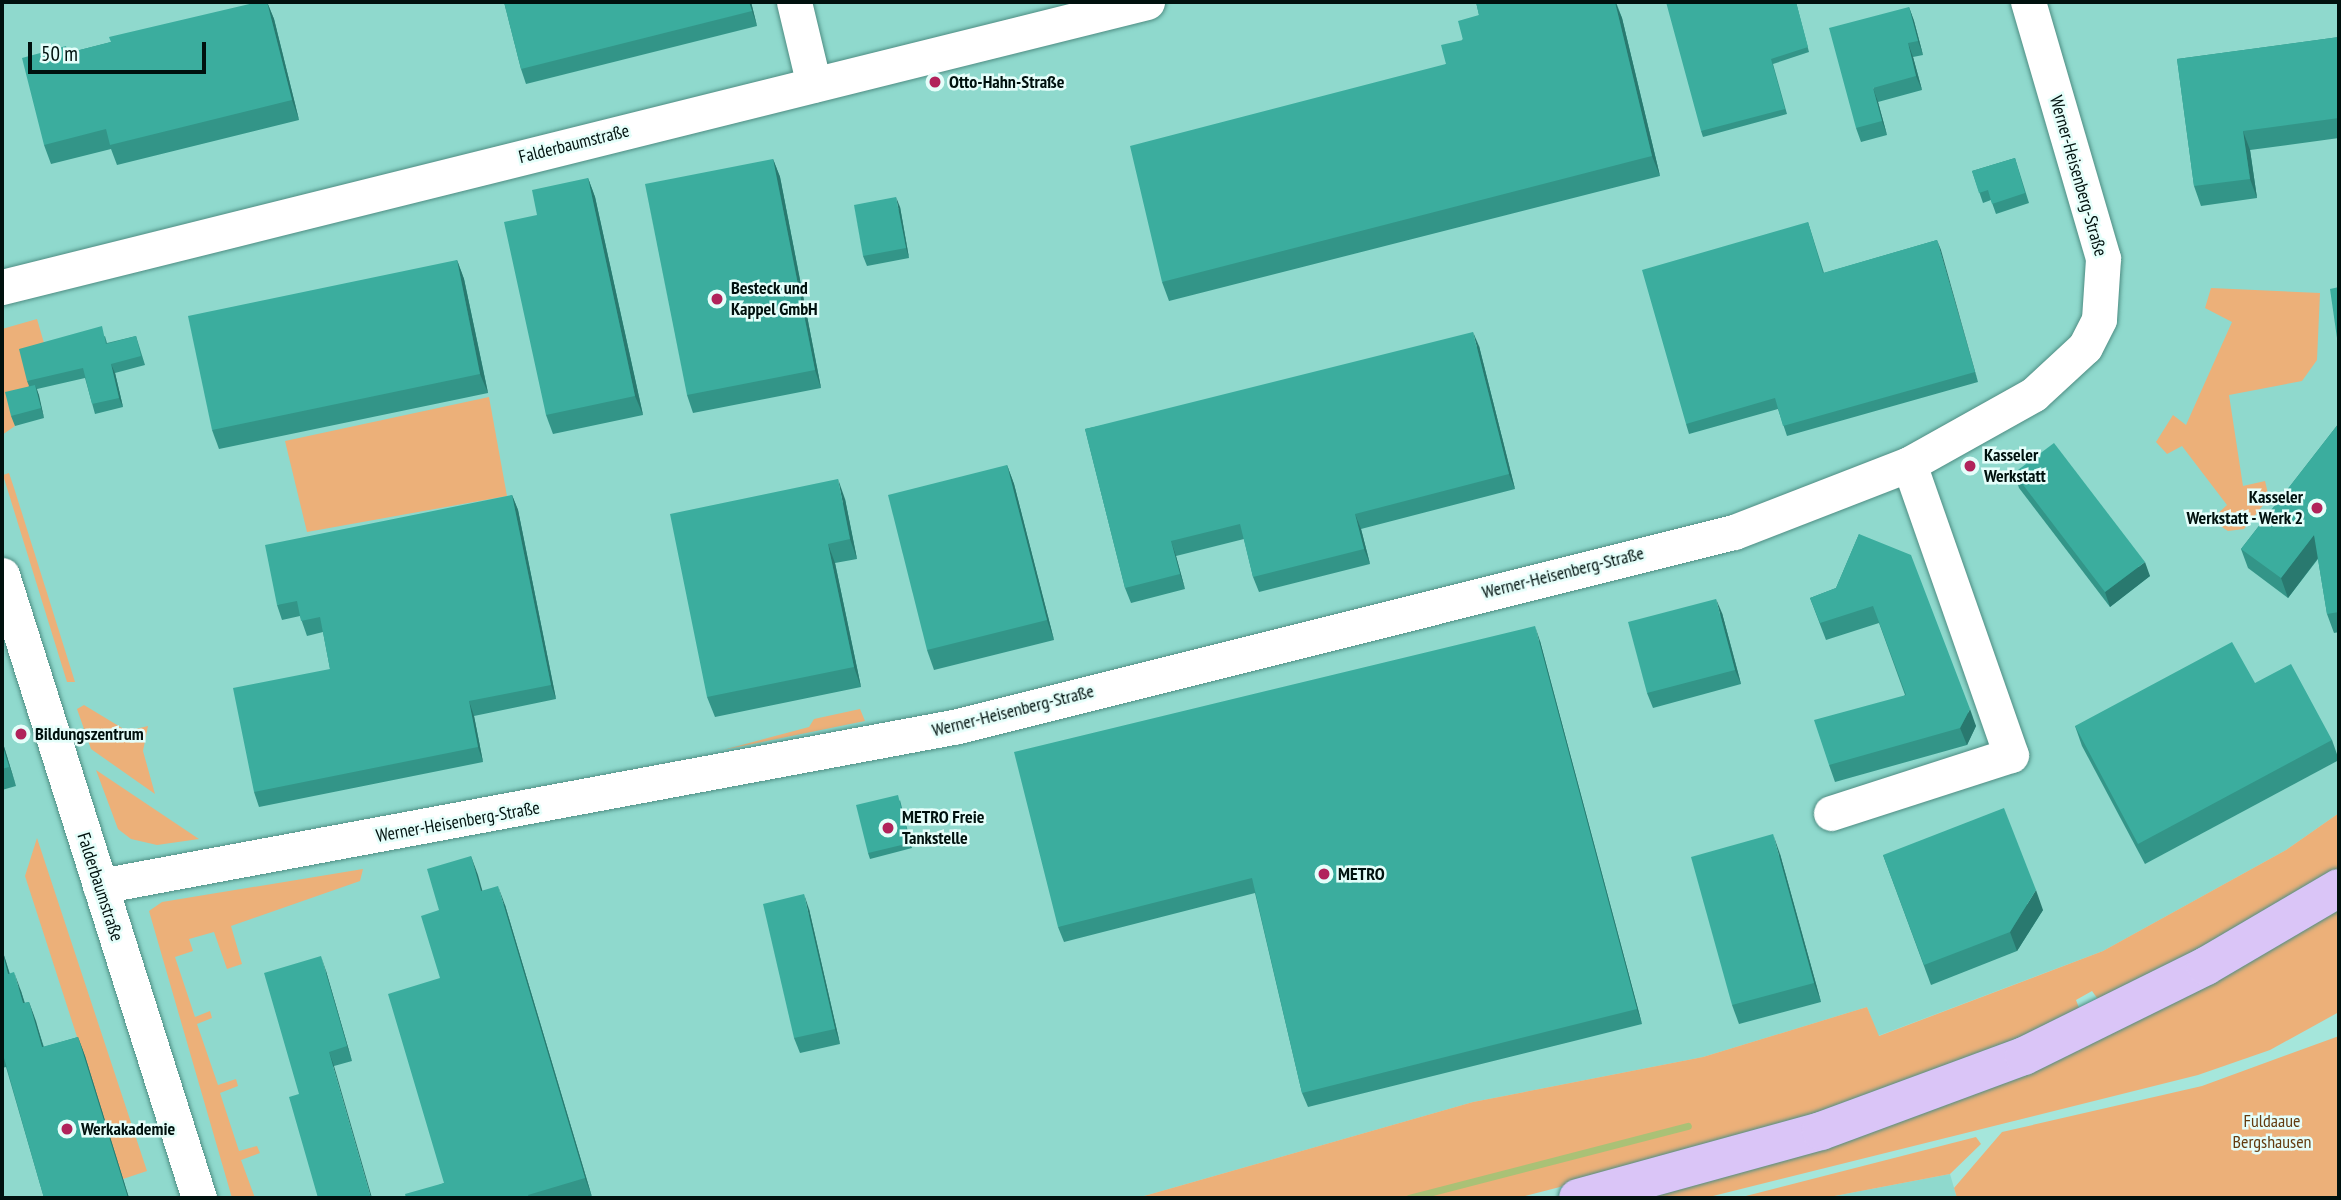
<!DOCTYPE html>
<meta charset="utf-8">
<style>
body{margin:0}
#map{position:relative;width:2341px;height:1200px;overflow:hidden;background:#a5e6db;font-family:"PT Sans Narrow",sans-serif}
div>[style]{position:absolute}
.built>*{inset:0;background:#8fd9cd}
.green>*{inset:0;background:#ecb079}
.stream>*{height:7px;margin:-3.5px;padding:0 3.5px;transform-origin:3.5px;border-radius:3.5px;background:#aac176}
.roads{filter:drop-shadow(0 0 2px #4e8d83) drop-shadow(0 0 2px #4e8d83)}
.minor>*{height:35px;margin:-17.5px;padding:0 17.5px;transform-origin:17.5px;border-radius:17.5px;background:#fff}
.major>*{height:38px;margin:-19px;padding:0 19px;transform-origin:19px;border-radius:19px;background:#dac5f7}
.wall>*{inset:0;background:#339588}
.shaded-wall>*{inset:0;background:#29796f}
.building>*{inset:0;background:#3bad9e}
.dots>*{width:19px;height:19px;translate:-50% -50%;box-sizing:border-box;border:4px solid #e5fefa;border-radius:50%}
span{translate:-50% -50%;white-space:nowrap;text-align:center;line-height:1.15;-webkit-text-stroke:5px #e5fefa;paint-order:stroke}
.poi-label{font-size:18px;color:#00110e;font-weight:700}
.left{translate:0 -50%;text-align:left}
.right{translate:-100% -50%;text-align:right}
.street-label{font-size:18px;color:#00110e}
.park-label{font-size:18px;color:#633b0f}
.frame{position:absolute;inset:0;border:4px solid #00110e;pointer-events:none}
.scale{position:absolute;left:28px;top:42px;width:178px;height:32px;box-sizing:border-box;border:4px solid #00110e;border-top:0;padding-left:9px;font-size:21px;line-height:24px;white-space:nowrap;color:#00110e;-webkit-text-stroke:5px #e5fefa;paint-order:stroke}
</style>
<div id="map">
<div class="built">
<div style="clip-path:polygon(2px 2px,2339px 2px,2339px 813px,2286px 850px,2103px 951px,1878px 1036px,1867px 1007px,1703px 1057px,1473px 1102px,1137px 1198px,2px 1198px)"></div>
<div style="clip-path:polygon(1950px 1174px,1957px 1198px,1824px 1198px)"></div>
</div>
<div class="green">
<div style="clip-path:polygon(2211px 288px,2320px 293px,2317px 360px,2302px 381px,2229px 395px,2243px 486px,2265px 481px,2269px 498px,2244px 529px,2228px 531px,2211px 520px,2227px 505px,2182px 446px,2167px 454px,2156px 442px,2173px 415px,2186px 425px,2232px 322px,2205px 308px)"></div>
<div style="clip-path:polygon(37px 319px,44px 343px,31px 391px,8px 397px,15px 426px,2px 435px,2px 329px)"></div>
<div style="clip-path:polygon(489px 397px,507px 496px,307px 532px,285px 441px)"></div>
<div style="clip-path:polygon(9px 473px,15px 491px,75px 682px,67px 682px,3px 475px)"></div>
<div style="clip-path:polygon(84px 705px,127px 731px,148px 726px,143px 751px,155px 794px,91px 749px,77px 709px)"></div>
<div style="clip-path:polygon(860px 709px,865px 721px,723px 750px,809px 727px,814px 719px)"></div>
<div style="clip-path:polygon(96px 770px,199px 839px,157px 845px,131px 839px,118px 829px)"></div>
<div style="clip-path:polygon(2339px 813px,2339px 870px,2291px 901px,2100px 1002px,2092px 991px,2076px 1000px,2081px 1013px,2020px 1042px,1731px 1143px,1517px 1198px,1137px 1198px,1473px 1102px,1703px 1057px,1867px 1007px,1879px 1036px,2103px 951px,2286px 850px)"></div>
<div style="clip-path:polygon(37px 838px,147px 1171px,123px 1179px,25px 876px)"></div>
<div style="clip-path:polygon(363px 869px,360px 881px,231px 926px,242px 964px,227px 969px,214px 932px,189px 939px,193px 951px,175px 957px,195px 1017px,210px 1011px,212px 1018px,197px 1024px,218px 1085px,236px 1079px,238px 1086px,220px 1093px,239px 1151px,257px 1146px,260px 1153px,241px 1160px,255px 1198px,232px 1198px,149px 911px,162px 902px)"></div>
<div style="clip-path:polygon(2339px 906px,2339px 1012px,2270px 1050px,2198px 1075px,1705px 1198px,1637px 1198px)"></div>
<div style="clip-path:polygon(2339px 1036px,2339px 1198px,1957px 1198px,1954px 1188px,2002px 1132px,2202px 1086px)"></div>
<div style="clip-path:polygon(1976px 1137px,1981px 1144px,1950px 1174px,1824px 1198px,1738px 1198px)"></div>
</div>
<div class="stream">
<div style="left:1409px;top:1198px;width:288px;rotate:-14.5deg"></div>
</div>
<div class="roads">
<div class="minor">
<div style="left:794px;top:2px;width:85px;rotate:76.5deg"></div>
<div style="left:2px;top:287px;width:1180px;rotate:-13.98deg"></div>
<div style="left:2px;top:575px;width:653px;rotate:72.45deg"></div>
<div style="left:1831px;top:813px;width:189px;rotate:-17.9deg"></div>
<div style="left:2011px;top:755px;width:308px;rotate:-109.3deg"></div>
<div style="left:100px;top:886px;width:873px;rotate:-10.56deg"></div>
<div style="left:958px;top:726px;width:800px;rotate:-14.04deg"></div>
<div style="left:1734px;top:532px;width:188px;rotate:-21.2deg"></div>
<div style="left:1909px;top:464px;width:143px;rotate:-29.2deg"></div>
<div style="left:2034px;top:394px;width:69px;rotate:-42.7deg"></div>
<div style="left:2085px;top:347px;width:31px;rotate:-63deg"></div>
<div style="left:2099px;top:319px;width:61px;rotate:-86.2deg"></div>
<div style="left:2103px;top:258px;width:267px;rotate:-106.3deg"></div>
</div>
<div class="major">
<div style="left:1578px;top:1198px;width:252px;rotate:-15.4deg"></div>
<div style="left:1821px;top:1131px;width:216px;rotate:-20.3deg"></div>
<div style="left:2024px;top:1056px;width:203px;rotate:-26.3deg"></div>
<div style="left:2206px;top:966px;width:154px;rotate:-30.4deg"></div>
</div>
</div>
<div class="wall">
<div style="clip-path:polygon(267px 2px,274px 19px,299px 120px,117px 165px,111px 149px,51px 164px,44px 145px,68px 53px)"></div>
<div style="clip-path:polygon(504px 2px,751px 2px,757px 26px,526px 84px,521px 69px)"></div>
<div style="clip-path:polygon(1476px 2px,1616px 2px,1622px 18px,1660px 176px,1169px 301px,1162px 282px,1446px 64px,1479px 15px)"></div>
<div style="clip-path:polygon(1796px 2px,1809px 52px,1773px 64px,1787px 114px,1703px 137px,1701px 131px)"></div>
<div style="clip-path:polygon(1909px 7px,1914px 21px,1923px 55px,1913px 57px,1922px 90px,1878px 102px,1887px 135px,1861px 142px,1856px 128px)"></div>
<div style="clip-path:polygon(2339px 37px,2339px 138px,2250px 150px,2257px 198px,2201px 206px,2194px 186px,2177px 59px)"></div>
<div style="clip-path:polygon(2015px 158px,2029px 203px,1996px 214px,1991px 200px,1983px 203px,1972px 171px)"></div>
<div style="clip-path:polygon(773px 159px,780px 177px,821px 388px,693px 413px,687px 395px)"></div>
<div style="clip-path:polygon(588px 178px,595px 197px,643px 415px,553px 434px,546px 415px,537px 215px)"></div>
<div style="clip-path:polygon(900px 207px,909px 258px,867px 266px,863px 256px)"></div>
<div style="clip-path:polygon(1808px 222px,1824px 273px,1937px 240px,1978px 382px,1787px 436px,1778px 409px,1689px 434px,1686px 424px)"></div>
<div style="clip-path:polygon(457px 260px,464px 279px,488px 393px,219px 449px,212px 430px)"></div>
<div style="clip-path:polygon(105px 336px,107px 343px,136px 336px,145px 365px,115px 373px,123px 407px,95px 414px,85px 378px,37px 389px,44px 418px,15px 426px,11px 416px,29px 386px,27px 381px)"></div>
<div style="clip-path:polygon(1479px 346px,1515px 489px,1361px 529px,1370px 564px,1259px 592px,1253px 577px,1244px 539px,1176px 556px,1185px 589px,1131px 603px,1125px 588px,1085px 429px)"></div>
<div style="clip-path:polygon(2339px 423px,2339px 632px,2334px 633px,2327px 614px,2318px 559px,2288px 598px,2248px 568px,2241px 549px)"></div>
<div style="clip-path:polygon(1007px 465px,1014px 484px,1054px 640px,934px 670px,927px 650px)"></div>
<div style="clip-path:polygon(2014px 473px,2150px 576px,2110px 607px,2019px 488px)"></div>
<div style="clip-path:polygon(512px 495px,518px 510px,556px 699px,474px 716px,483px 762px,259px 807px,254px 792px,330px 669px,323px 632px,307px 636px,300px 616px,282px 620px,277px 605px)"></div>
<div style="clip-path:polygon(845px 499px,857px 559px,835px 563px,861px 687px,715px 717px,707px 697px)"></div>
<div style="clip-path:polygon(1859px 534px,1976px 726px,1967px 745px,1835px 782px,1829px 765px,1905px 695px,1879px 623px,1826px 640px,1810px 598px,1836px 588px)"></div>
<div style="clip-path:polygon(1722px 613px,1741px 684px,1653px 708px,1647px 693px)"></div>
<div style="clip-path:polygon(1540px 641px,1642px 1024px,1308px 1107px,1302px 1093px,1255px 893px,1064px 942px,1058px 927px)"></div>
<div style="clip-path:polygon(2075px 726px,2332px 740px,2339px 760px,2145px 864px,2082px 746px)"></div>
<div style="clip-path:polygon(2px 740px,16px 786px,2px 790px)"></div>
<div style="clip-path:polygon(900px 800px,912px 848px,870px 859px,868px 853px)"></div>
<div style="clip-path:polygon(1780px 854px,1821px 1002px,1739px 1024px,1732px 1005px)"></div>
<div style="clip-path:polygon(1883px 855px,2043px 910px,2017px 951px,1931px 985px)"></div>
<div style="clip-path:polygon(471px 856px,482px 891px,505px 905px,592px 1197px,589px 1198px,406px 1198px,444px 1183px,439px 910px)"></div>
<div style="clip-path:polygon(809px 909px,840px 1044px,800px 1053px,794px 1038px)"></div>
<div style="clip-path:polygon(2px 949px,10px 974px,21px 991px,25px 1003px,29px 1002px,44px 1047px,78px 1037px,85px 1056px,129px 1198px,44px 1198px,6px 1067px,2px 1068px)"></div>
<div style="clip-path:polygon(326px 971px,352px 1061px,334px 1066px,299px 1094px)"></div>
</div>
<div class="shaded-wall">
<div style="clip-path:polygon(267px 2px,274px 19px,299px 120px,292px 100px)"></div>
<div style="clip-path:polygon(749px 2px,751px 2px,757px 26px)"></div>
<div style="clip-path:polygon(1615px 2px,1622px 18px,1660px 176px,1652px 156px)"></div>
<div style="clip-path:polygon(1909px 7px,1914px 21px,1923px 55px,1918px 41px)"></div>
<div style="clip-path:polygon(1908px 43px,1913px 57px,1922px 90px,1916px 76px)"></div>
<div style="clip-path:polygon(1873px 88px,1878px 102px,1887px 135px,1882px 121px)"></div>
<div style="clip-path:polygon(2243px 131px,2250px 150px,2257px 198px,2250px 179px)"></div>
<div style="clip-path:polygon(773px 159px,780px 177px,821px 388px,815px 370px)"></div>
<div style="clip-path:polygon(588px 178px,595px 197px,643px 415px,635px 396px)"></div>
<div style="clip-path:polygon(896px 197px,900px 207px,909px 258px,906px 248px)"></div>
<div style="clip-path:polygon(1937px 240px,1941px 250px,1978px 382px,1975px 372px)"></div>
<div style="clip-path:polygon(457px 260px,464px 279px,488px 393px,480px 374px)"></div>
<div style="clip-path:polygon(1473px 332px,1479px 346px,1515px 489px,1509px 474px)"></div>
<div style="clip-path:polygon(111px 364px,115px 373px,123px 407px,119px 398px)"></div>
<div style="clip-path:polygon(35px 385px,39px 395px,44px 418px,41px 408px)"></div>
<div style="clip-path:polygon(1007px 465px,1014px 484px,1054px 640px,1047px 620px)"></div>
<div style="clip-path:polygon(838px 479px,845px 499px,857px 559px,850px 539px)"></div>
<div style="clip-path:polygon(512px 495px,518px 510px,556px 699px,551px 685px)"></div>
<div style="clip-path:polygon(1355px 514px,1361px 529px,1370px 564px,1364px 549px)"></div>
<div style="clip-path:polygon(2314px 535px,2321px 554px,2288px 598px,2281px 578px)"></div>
<div style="clip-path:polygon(1171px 541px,1176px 556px,1185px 589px,1180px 574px)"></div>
<div style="clip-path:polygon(828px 544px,835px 563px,861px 687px,854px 667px)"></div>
<div style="clip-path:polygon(2145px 562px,2150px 576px,2110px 607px,2105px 592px)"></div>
<div style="clip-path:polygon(1716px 599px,1722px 613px,1741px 684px,1735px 670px)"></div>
<div style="clip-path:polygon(1535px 626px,1540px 641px,1642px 1024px,1637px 1009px)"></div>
<div style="clip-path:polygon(469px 701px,474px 716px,483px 762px,478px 747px)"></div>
<div style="clip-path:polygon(1970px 709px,1976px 726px,1967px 745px,1960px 728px)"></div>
<div style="clip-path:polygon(2px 740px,16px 786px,2px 744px)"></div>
<div style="clip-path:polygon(1773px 834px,1780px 854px,1821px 1002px,1814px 983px)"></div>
<div style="clip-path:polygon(471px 856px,478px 875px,488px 911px,481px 891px)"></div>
<div style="clip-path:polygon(498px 886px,505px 905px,592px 1197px,585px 1178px)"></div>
<div style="clip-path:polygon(2036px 890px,2043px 910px,2017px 951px,2010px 932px)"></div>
<div style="clip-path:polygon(804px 894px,809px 909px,840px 1044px,835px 1029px)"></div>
<div style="clip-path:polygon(2px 949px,6px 962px,15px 993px,8px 974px)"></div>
<div style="clip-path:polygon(321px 956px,326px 971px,352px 1061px,347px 1046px)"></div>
<div style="clip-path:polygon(14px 972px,21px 991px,30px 1023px,23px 1003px)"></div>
<div style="clip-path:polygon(29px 1002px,36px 1021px,49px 1067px,42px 1047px)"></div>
<div style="clip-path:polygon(78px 1037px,85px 1056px,129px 1198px,128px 1198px)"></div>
<div style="clip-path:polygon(329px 1052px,334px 1066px,372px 1198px,371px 1198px)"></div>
</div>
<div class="building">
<div style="clip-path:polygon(258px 2px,267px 2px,292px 100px,110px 145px,106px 129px,44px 145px,22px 58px,66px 46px,68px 53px,111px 42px,109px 37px)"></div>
<div style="clip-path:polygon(504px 2px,749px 2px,752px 11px,521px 69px)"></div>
<div style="clip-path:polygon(1476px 2px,1598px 2px,1598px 3px,1615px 2px,1652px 156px,1162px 282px,1130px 146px,1446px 64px,1441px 45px,1463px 40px,1458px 21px,1479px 15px)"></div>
<div style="clip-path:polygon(1666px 2px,1796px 2px,1808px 47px,1771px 59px,1785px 109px,1701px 131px)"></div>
<div style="clip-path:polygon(1909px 7px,1918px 41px,1908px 43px,1916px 76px,1873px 88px,1882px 121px,1856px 128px,1829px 28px)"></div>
<div style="clip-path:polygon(2339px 37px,2339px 118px,2243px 131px,2250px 179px,2194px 186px,2177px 59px)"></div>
<div style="clip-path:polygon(2015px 158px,2025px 193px,1992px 204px,1988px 190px,1979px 193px,1972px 171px)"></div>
<div style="clip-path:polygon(773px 159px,815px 370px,687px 395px,645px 184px)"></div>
<div style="clip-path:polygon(588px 178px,635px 396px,546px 415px,504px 222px,537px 215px,532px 190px)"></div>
<div style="clip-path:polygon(896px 197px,906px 248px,863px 256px,854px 205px)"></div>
<div style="clip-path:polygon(1808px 222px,1823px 273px,1937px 240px,1975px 372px,1783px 426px,1775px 398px,1686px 424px,1642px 270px)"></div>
<div style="clip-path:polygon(457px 260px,480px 374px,212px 430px,188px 316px)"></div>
<div style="clip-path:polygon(2339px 287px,2339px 352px,2330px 289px)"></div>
<div style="clip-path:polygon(102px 326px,106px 344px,136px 336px,141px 356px,111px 364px,119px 398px,92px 404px,83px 368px,27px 381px,19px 349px)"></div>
<div style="clip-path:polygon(1473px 332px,1509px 474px,1355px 514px,1364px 549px,1253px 577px,1240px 524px,1171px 541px,1180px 574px,1125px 588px,1085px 429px)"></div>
<div style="clip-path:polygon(35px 385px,41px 408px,11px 416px,5px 392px)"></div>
<div style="clip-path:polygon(2339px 423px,2339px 612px,2327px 614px,2314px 535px,2281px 578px,2241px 549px)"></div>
<div style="clip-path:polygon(2054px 443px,2145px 562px,2105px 592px,2014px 473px)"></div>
<div style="clip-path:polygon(1007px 465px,1047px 620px,927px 650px,888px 495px)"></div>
<div style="clip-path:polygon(838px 479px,850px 539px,828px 544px,854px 667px,707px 697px,670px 514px)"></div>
<div style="clip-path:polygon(512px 495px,551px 685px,469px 701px,478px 747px,254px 792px,233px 688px,330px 669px,320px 617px,301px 621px,297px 601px,277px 605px,265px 545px)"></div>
<div style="clip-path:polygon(1859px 534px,1911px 555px,1970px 709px,1960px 728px,1829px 765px,1814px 720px,1906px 695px,1873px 606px,1820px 623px,1810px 598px,1836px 588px)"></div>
<div style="clip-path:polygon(1716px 599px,1735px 670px,1647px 693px,1628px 622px)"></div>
<div style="clip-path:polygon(1535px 626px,1637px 1009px,1302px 1093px,1252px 878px,1058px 927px,1014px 752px)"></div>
<div style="clip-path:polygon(2232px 642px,2255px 683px,2291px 664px,2332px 740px,2138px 844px,2075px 726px)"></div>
<div style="clip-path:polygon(2px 744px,9px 767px,2px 769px)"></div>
<div style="clip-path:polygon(898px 795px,910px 843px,868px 853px,856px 805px)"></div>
<div style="clip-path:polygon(2004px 808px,2036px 890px,2010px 932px,1924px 965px,1883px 855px)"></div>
<div style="clip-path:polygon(1773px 834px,1814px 983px,1732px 1005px,1691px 857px)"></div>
<div style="clip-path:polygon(471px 856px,481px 891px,498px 886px,585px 1178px,528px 1195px,529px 1198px,406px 1198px,405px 1194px,444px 1183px,388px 994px,440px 978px,421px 916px,439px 910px,427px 869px)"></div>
<div style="clip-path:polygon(804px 894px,835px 1029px,794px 1038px,763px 904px)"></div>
<div style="clip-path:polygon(2px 951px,8px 974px,14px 972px,23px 1003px,29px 1002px,42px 1047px,78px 1037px,128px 1198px,44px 1198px,2px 1051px)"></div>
<div style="clip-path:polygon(321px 956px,347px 1046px,329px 1052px,371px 1198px,318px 1198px,289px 1097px,299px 1094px,264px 973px)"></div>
</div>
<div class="dots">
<div style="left:935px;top:82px;background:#b1235b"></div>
<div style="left:717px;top:299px;background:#b1235b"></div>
<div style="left:1970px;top:466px;background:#b1235b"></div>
<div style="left:2317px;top:508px;background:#b1235b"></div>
<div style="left:21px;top:734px;background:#b1235b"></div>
<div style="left:888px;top:828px;background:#b1235b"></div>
<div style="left:1324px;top:874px;background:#b1235b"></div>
<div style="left:67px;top:1129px;background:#b1235b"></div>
</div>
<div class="poi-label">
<span class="left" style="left:949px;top:82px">Otto-Hahn-Straße</span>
<span class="left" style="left:731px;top:299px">Besteck und<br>Kappel GmbH</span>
<span class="left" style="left:1984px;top:466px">Kasseler<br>Werkstatt</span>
<span class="right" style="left:2303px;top:508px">Kasseler<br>Werkstatt - Werk 2</span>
<span class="left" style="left:35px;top:734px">Bildungszentrum</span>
<span class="left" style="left:902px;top:828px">METRO Freie<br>Tankstelle</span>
<span class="left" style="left:1338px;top:874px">METRO</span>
<span class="left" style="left:81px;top:1129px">Werkakademie</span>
</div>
<div class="street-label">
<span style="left:574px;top:144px;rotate:-14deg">Falderbaumstraße</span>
<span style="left:2078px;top:176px;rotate:74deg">Werner-Heisenberg-Straße</span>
<span style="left:1563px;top:573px;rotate:-14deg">Werner-Heisenberg-Straße</span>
<span style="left:1013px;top:711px;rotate:-14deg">Werner-Heisenberg-Straße</span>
<span style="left:458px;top:822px;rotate:-10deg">Werner-Heisenberg-Straße</span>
<span style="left:100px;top:887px;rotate:72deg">Falderbaumstraße</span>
</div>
<div class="park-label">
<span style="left:2272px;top:1132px">Fuldaaue<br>Bergshausen</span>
</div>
<div class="frame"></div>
<div class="scale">50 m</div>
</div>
